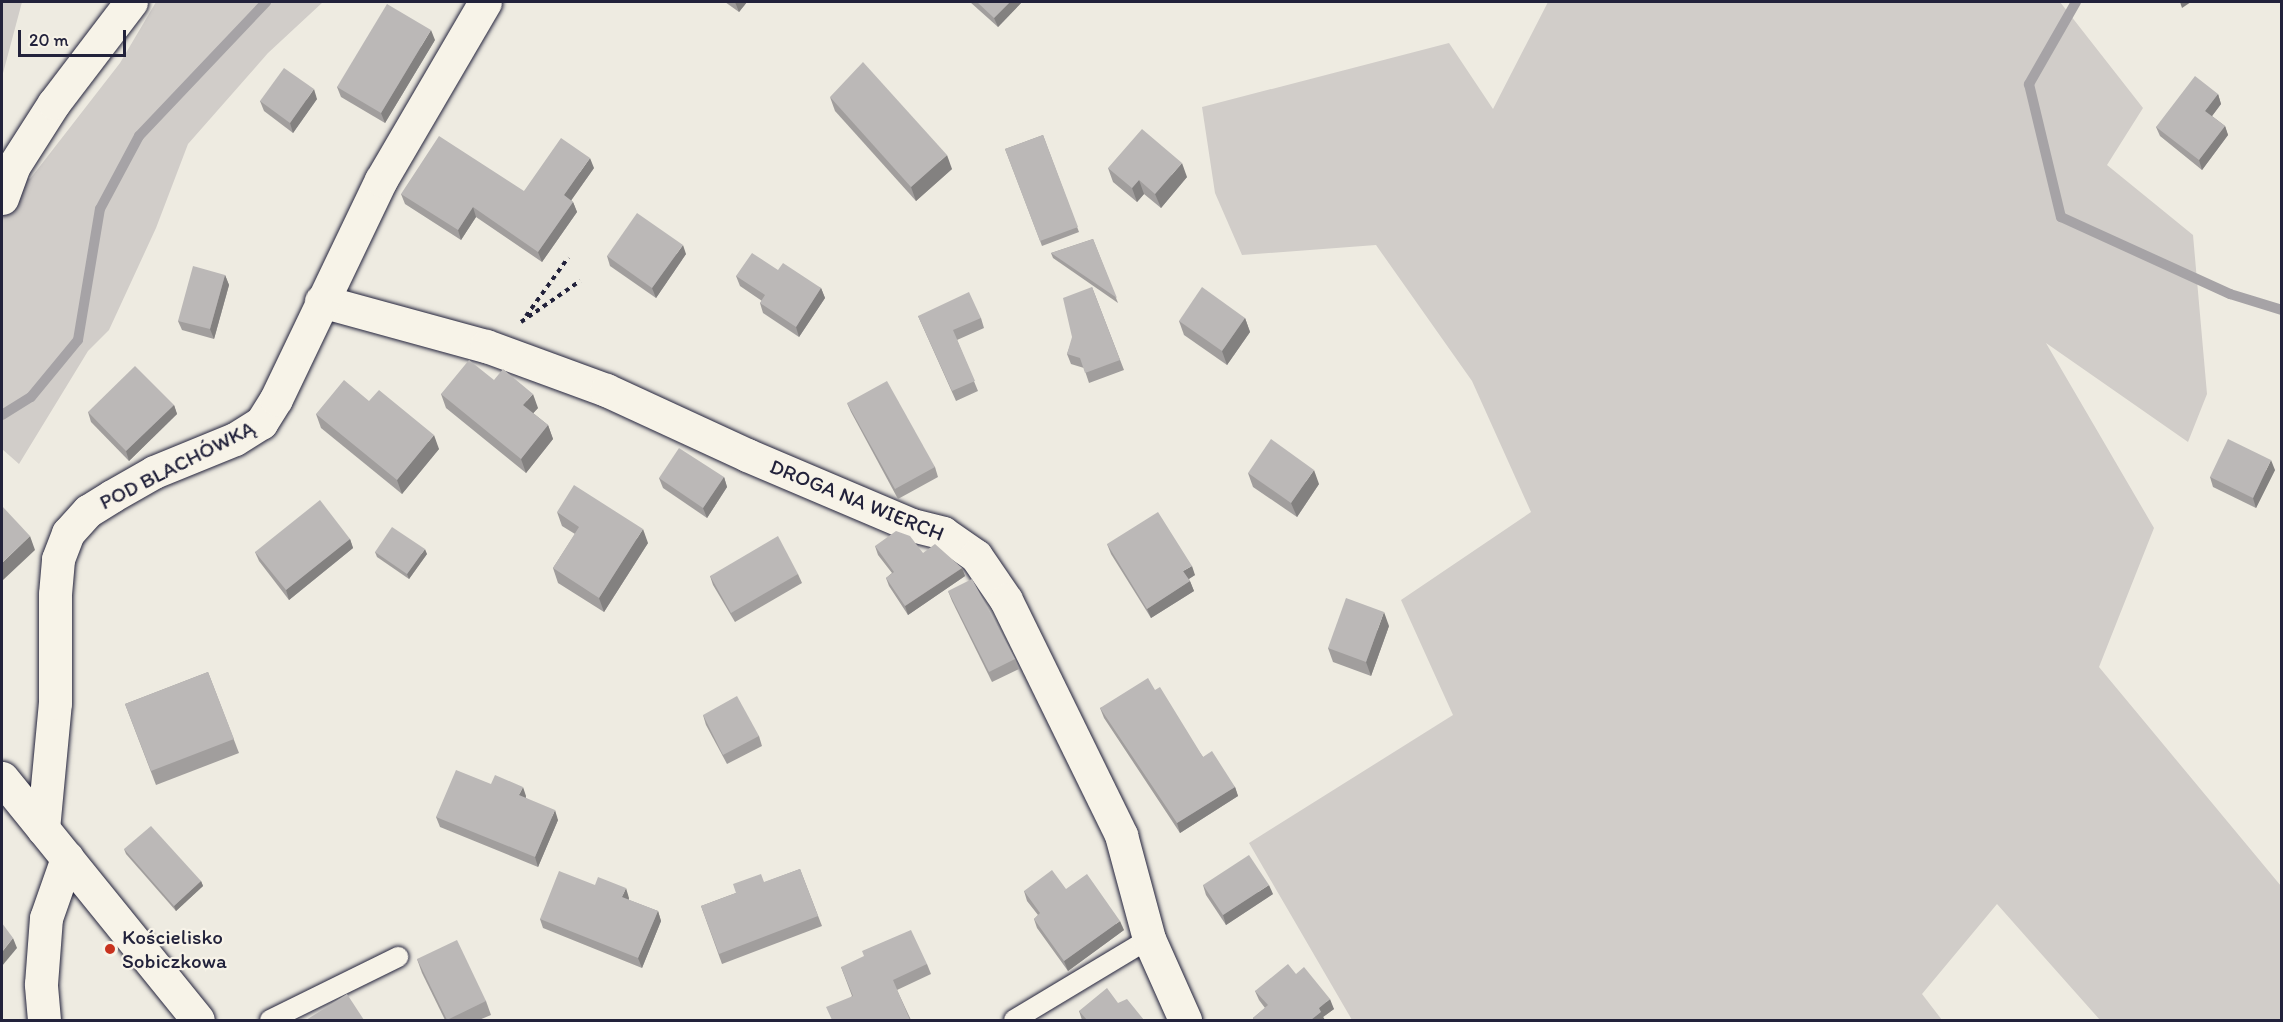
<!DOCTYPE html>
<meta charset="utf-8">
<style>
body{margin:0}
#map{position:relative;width:2283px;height:1022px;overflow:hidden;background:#eeebe1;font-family:Itim,sans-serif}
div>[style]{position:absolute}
.green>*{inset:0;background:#d1cdc9}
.stream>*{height:10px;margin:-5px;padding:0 5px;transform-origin:5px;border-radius:5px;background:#a6a3a6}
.path>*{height:4px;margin-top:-2px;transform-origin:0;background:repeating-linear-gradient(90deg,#22223b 0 4.5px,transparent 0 9px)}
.roads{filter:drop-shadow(0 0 2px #22223b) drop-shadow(0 0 2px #22223b)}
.service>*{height:20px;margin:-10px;padding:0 10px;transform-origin:10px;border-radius:10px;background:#f7f3e8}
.minor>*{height:33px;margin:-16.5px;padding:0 16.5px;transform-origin:16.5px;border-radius:16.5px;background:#f7f3e8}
.tertiary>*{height:33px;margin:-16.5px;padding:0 16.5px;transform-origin:16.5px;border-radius:16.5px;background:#f7f3e8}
.wall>*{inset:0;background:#a19e9d}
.shaded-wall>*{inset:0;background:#838180}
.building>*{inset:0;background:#bbb8b7}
.dots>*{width:16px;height:16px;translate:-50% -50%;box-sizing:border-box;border:3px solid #f7f3e8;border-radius:50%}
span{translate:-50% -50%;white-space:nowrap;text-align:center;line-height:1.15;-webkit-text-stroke:4.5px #f7f3e8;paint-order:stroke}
.street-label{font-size:21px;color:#22223b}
.poi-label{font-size:21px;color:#22223b}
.left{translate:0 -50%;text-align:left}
.frame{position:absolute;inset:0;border:3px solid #22223b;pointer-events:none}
.scale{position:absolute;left:18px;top:30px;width:108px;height:27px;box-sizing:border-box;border:3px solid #22223b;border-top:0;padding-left:8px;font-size:18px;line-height:21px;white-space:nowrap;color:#22223b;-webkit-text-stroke:4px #f7f3e8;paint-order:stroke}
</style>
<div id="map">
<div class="green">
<div style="clip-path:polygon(2px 2px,22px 2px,2px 77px)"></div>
<div style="clip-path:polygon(156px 2px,323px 2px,268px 53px,188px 144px,156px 228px,109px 330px,88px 351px,19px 464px,2px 449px,2px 161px,30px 179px,120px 63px)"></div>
<div style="clip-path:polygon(1548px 2px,2060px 2px,2143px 108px,2107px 165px,2193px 235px,2207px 394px,2188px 442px,2046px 343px,2154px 528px,2099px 667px,2281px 886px,2281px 1020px,2100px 1020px,1997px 904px,1922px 994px,1942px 1020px,1352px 1020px,1249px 843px,1453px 715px,1401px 600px,1531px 512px,1472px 381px,1376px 245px,1242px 255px,1215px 193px,1202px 107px,1449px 43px,1493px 109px)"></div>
</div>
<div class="stream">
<div style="left:2076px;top:2px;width:95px;rotate:119.8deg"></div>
<div style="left:2029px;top:84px;width:137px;rotate:76.5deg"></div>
<div style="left:2061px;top:217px;width:186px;rotate:24.5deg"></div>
<div style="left:2230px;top:294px;width:54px;rotate:17.1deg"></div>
<div style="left:2px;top:415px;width:34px;rotate:-32deg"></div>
<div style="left:31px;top:397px;width:74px;rotate:-50.5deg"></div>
<div style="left:78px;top:340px;width:133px;rotate:-80.5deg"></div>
<div style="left:100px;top:209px;width:83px;rotate:-61.9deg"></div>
<div style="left:139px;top:136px;width:185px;rotate:-46.5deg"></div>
</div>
<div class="path">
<div style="left:526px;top:316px;width:72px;rotate:-54.1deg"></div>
<div style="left:521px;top:322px;width:72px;rotate:-34.8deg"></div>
</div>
<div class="roads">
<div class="service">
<div style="left:270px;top:1020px;width:143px;rotate:-26.2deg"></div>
<div style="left:1014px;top:1020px;width:157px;rotate:-31deg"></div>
</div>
<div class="minor">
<div style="left:2px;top:198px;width:33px;rotate:-70deg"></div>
<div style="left:13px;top:167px;width:76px;rotate:-57.4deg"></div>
<div style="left:54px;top:103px;width:127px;rotate:-52.7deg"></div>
<div style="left:321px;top:301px;width:171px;rotate:15.3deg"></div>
<div style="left:486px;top:346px;width:128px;rotate:20.1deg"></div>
<div style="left:606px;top:390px;width:155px;rotate:24.7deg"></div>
<div style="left:747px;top:455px;width:179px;rotate:23deg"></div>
<div style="left:912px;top:525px;width:32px;rotate:14deg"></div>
<div style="left:943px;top:533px;width:40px;rotate:34.9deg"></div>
<div style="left:976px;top:556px;width:53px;rotate:55.7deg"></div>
<div style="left:1006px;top:600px;width:262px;rotate:63.9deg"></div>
<div style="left:1121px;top:835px;width:108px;rotate:74.9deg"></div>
<div style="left:1149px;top:939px;width:89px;rotate:66deg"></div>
<div style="left:43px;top:829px;width:127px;rotate:-84.6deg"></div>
<div style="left:55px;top:703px;width:109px;rotate:-90deg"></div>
<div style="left:55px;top:594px;width:35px;rotate:-85deg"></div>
<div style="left:58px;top:559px;width:28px;rotate:-69deg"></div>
<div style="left:68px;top:533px;width:30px;rotate:-48deg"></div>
<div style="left:88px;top:511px;width:28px;rotate:-32deg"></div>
<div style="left:112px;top:496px;width:48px;rotate:-29.7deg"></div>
<div style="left:154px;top:472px;width:87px;rotate:-22.2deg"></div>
<div style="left:235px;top:439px;width:31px;rotate:-32deg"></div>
<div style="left:261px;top:423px;width:28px;rotate:-58deg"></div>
<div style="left:276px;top:399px;width:243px;rotate:-64.4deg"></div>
<div style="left:381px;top:180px;width:206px;rotate:-59.7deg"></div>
<div style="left:44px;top:1020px;width:36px;rotate:-95deg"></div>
<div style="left:41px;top:984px;width:66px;rotate:-85.7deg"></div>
<div style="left:46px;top:918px;width:64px;rotate:-70.7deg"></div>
</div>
<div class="tertiary">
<div style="left:2px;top:778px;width:311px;rotate:51deg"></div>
</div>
</div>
<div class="wall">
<div style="clip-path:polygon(725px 2px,747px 2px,739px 12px)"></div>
<div style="clip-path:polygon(970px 2px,1022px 2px,998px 27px)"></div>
<div style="clip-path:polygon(435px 40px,385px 123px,341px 97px,337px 87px)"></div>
<div style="clip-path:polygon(2218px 94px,2221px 104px,2212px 116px,2225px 126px,2228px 135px,2202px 170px,2160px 136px,2156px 127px)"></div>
<div style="clip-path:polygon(830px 97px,952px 169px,916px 201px,835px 111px)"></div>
<div style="clip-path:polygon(317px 99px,293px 133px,264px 111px,260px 101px)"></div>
<div style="clip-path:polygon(1043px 135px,1079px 232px,1042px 246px,1005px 149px)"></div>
<div style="clip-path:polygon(594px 168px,571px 200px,573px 202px,577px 212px,542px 262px,476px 217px,461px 240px,405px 204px,401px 194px,524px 191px)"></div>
<div style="clip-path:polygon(1108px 168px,1187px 177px,1161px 208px,1144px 194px,1137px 202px,1113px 182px)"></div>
<div style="clip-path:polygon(1093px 239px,1118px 303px,1053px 258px,1051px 253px)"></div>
<div style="clip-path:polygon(686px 254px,656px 298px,610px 266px,607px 256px)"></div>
<div style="clip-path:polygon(778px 270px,821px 288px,825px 298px,799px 337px,763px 313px,760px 303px,762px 301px,740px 286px,736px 276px)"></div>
<div style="clip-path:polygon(225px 275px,229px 285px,214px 339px,182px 330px,178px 321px)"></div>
<div style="clip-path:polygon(1092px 287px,1124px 370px,1089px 383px,1084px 368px,1071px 364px,1067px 354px)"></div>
<div style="clip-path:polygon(918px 316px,981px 318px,984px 328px,957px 340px,978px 391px,956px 401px)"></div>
<div style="clip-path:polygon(1245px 318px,1250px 332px,1227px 365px,1184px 335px,1179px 321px)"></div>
<div style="clip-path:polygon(494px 380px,538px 408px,533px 413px,548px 425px,553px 439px,526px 473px,446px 408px,441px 394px)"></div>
<div style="clip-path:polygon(369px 401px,439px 449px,402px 494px,321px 428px,316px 414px)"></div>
<div style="clip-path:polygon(847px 403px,935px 467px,938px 477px,898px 499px,851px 412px)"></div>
<div style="clip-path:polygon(174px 405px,177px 414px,129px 461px,91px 422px,88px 412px)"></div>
<div style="clip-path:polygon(2275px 470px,2256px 508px,2213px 487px,2210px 477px)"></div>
<div style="clip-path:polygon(1248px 473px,1319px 484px,1297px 517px,1253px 487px)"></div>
<div style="clip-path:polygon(724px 477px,727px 487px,707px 518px,663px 488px,659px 478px)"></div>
<div style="clip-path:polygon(557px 512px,648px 543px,604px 612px,558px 583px,553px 568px,575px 534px,562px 526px)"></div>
<div style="clip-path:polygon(350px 539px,353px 548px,289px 600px,259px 561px,255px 552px)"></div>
<div style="clip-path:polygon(1107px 544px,1195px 575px,1189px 579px,1194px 591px,1151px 618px,1111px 554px)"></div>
<div style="clip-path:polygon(875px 546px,923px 553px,962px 568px,965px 576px,908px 615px,889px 586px,886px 578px,892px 573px,878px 555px)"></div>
<div style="clip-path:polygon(375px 552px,427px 554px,409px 579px,377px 557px)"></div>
<div style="clip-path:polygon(798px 574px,802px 583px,735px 622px,713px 585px,710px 576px)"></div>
<div style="clip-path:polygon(948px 591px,1015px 659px,1019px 669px,992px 682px,952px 601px)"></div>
<div style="clip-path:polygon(1389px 626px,1371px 676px,1333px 662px,1328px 648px)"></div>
<div style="clip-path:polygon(208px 672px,239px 753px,156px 785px,125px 704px)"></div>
<div style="clip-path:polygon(1155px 690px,1203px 757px,1235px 787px,1238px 796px,1180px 833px,1104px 718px,1100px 708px)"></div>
<div style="clip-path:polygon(703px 715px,759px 736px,762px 746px,727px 764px,706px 725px)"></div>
<div style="clip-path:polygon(491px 784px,526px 796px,526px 798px,558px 820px,538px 867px,440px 827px,436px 817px)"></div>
<div style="clip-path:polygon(124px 849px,201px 881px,203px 886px,176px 911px,126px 854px)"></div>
<div style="clip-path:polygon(800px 869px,822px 926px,722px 964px,701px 906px)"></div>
<div style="clip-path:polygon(595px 885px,629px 898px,629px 900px,658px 911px,661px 921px,642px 968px,543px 928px,540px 919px)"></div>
<div style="clip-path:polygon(1203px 885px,1273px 894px,1226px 925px,1206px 895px)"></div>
<div style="clip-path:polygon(1066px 889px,1124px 930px,1068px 971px,1037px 928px,1034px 919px,1038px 915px,1027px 901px,1024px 891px)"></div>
<div style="clip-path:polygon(417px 959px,486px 1001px,491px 1015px,479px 1020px,445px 1020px,422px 973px)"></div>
<div style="clip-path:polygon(927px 964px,931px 974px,897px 990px,911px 1020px,831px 1020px,852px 996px,841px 967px)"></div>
<div style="clip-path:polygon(1296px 974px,1334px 1009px,1323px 1017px,1325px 1020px,1254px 1020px,1253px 1018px,1265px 1008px,1259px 1000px,1255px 991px)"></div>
<div style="clip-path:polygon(1118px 1003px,1144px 1020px,1082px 1020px,1079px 1011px)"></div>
</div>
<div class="shaded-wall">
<div style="clip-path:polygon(735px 2px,747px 2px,739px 12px)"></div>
<div style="clip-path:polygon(1010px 2px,1022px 2px,998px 27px,994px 18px)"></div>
<div style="clip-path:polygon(2180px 2px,2191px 2px,2182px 8px)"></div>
<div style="clip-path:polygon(431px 30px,435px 40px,385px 123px,381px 113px)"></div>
<div style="clip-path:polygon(314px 89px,317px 99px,293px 133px,290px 123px)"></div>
<div style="clip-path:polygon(2218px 94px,2221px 104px,2209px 120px,2205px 111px)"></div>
<div style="clip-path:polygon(2225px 126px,2228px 135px,2202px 170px,2199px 160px)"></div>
<div style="clip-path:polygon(947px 155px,952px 169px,916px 201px,911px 187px)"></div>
<div style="clip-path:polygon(590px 158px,594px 168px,568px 205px,564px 195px)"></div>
<div style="clip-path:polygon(1182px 163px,1187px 177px,1161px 208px,1155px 194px)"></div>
<div style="clip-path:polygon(1139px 180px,1144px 194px,1137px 202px,1132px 188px)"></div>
<div style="clip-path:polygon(573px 202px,577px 212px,542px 262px,538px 252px)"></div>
<div style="clip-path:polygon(473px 207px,476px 217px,461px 240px,458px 230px)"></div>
<div style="clip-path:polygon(683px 245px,686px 254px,656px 298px,652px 288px)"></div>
<div style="clip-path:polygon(225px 275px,229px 285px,214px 339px,210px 329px)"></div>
<div style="clip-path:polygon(821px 288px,825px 298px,799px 337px,796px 327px)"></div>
<div style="clip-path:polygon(1245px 318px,1250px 332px,1227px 365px,1222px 351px)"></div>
<div style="clip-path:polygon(533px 394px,538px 408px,528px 419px,523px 405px)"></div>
<div style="clip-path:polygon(174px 405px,177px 414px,129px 461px,126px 451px)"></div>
<div style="clip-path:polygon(548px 425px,553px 439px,526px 473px,521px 459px)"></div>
<div style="clip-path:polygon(434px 435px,439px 449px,402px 494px,397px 480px)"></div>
<div style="clip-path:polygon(2271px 460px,2275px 470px,2256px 508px,2253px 498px)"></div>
<div style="clip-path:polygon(1314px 470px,1319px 484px,1297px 517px,1291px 503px)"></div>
<div style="clip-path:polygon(724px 477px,727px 487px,707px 518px,703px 508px)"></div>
<div style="clip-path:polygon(643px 529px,648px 543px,604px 612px,599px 598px)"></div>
<div style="clip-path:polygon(30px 536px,35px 550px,2px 581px,2px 563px)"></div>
<div style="clip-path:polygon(350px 539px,353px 548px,289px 600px,286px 590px)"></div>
<div style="clip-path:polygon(425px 549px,427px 554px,409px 579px,407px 574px)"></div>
<div style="clip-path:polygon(1192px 566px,1195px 575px,1187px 580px,1183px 571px)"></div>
<div style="clip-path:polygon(962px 568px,965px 576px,908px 615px,905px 606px)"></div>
<div style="clip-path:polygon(1190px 581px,1194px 591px,1151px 618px,1147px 609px)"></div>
<div style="clip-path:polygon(1384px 612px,1389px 626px,1371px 676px,1366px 662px)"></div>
<div style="clip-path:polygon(523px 787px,526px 796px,523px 805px,519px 795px)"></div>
<div style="clip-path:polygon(1235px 787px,1238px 796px,1180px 833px,1177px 823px)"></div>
<div style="clip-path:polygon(555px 810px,558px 820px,538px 867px,535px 857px)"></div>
<div style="clip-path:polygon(201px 881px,203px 886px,176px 911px,174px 906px)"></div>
<div style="clip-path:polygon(1269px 885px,1273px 894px,1226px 925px,1223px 915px)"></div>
<div style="clip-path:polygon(626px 888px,629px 898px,625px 907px,622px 897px)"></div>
<div style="clip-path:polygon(658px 911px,661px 921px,642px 968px,638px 958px)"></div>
<div style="clip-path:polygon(1120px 921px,1124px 930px,1068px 971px,1064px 961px)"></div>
<div style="clip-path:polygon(13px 938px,17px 948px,2px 966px,2px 952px)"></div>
<div style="clip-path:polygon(1330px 999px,1334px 1009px,1323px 1017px,1325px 1020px,1311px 1020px,1319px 1008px)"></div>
</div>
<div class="building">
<div style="clip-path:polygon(977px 2px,1010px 2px,994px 18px)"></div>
<div style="clip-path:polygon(387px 4px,431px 30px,381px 113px,337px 87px)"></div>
<div style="clip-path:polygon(863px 62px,947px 155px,911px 187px,830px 97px)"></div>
<div style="clip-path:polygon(284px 68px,314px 89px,290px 123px,260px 101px)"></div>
<div style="clip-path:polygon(2195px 76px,2218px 94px,2205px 111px,2225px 126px,2199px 160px,2156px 127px)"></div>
<div style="clip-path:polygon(1142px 129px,1182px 163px,1155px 194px,1139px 180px,1132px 188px,1108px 168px)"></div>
<div style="clip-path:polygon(1043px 135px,1078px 227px,1040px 241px,1005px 149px)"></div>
<div style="clip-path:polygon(439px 136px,524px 191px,561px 138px,590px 158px,564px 195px,573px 202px,538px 252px,473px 207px,458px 230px,401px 194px)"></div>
<div style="clip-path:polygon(637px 213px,683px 245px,652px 288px,607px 256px)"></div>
<div style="clip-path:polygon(1093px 239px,1117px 298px,1051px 253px)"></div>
<div style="clip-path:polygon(752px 253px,778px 270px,783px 263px,821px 288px,796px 327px,760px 303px,765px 295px,736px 276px)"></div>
<div style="clip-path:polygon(193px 266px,225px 275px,210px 329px,178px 321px)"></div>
<div style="clip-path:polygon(1092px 287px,1120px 360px,1085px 373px,1080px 358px,1067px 354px,1072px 337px,1063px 298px)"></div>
<div style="clip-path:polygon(1202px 287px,1245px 318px,1222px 351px,1179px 321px)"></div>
<div style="clip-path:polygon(969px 292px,981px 318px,953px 330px,975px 381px,952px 391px,918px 316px)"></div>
<div style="clip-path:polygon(469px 360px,494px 380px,503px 369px,533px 394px,523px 405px,548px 425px,521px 459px,441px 394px)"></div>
<div style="clip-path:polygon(135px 366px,174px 405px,126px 451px,88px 412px)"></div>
<div style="clip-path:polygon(344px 380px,369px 401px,379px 390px,434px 435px,397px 480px,316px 414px)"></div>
<div style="clip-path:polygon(887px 381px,935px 467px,895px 489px,847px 403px)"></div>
<div style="clip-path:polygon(1271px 439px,1314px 470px,1291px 503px,1248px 473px)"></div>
<div style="clip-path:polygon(2228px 439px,2271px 460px,2253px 498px,2210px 477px)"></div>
<div style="clip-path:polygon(679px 448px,724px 477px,703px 508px,659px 478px)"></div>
<div style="clip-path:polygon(574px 485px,643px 529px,599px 598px,553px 568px,579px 527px,557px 512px)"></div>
<div style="clip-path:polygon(320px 500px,350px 539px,286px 590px,255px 552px)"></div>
<div style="clip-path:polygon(2px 506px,30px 536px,2px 563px)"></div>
<div style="clip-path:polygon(1158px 512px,1192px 566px,1183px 571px,1190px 581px,1147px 609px,1107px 544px)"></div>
<div style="clip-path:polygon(392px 527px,425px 549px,407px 574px,375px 552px)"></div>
<div style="clip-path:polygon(896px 531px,910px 536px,923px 553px,935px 544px,962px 568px,905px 606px,886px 578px,894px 572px,875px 546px)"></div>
<div style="clip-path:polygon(778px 536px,798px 574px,731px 613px,710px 576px)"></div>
<div style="clip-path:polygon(972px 579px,1015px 659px,989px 672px,948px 591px)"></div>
<div style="clip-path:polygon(1346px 598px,1384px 612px,1366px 662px,1328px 648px)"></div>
<div style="clip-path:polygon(208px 672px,234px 739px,151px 771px,125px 704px)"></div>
<div style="clip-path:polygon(1148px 678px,1155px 690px,1160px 687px,1203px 757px,1212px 751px,1235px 787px,1177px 823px,1100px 708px)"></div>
<div style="clip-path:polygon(737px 696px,759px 736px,723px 755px,703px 715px)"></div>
<div style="clip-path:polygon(456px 770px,491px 784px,495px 775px,523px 787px,519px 795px,555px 810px,535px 857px,436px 817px)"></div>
<div style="clip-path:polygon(151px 826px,201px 881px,174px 906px,124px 849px)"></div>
<div style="clip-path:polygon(1249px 855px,1269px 885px,1223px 915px,1203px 885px)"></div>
<div style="clip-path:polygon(800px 869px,818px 916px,719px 954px,701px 906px,736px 893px,733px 884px,761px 874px,764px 882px)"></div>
<div style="clip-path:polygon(1052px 870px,1066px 889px,1087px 874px,1120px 921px,1064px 961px,1034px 919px,1040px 913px,1024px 891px)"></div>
<div style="clip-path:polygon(559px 871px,595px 885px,598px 877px,626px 888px,622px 897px,658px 911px,638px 958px,540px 919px)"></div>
<div style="clip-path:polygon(2px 923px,13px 938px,2px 952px)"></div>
<div style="clip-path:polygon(911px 930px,927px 964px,893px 980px,910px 1020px,832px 1020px,826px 1007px,853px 996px,841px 967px,864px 956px,862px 951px)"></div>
<div style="clip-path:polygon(457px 940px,486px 1001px,447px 1020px,417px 959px)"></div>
<div style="clip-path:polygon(1288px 964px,1296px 974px,1304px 967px,1330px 999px,1319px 1008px,1321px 1012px,1311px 1020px,1255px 1020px,1253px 1018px,1268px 1005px,1255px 991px)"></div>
<div style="clip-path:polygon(1107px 988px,1118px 1003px,1127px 999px,1144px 1020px,1087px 1020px,1079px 1011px)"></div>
<div style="clip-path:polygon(347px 994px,364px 1020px,306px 1020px)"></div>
</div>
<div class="dots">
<div style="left:110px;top:949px;background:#c8321e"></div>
</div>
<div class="street-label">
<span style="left:177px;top:465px;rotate:-27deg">POD BLACHÓWKĄ</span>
<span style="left:857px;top:500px;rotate:22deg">DROGA NA WIERCH</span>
</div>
<div class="poi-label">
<span class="left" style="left:122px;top:949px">Kościelisko<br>Sobiczkowa</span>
</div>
<div class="frame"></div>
<div class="scale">20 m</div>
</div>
